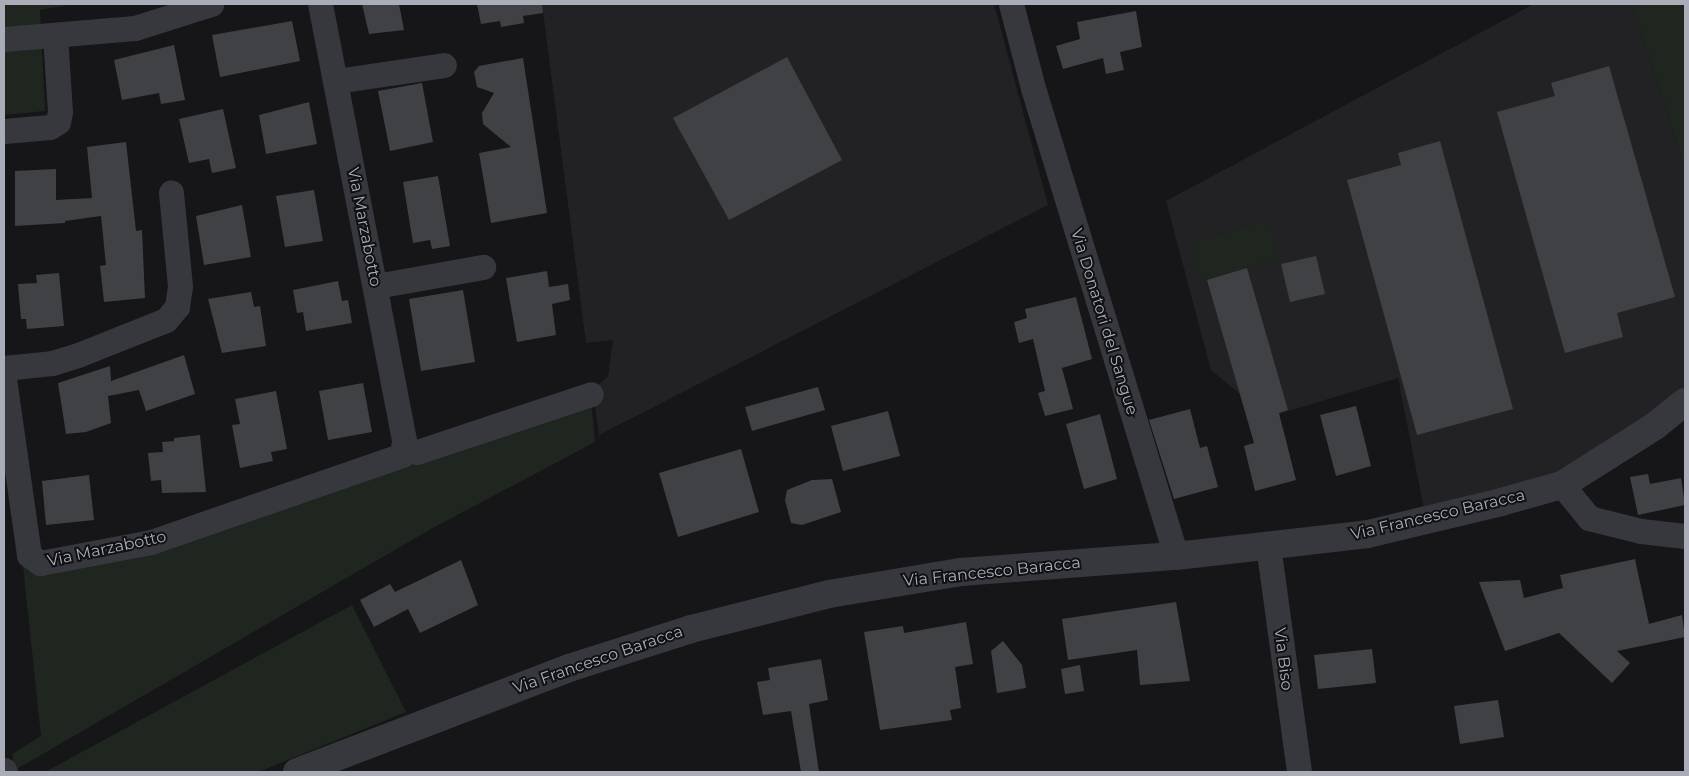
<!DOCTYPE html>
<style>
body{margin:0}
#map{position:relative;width:1689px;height:776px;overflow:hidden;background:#161618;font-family:Montserrat,sans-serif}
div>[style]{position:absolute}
.built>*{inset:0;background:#222225}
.green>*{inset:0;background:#1e261f}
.building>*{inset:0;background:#404145}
.minor>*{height:25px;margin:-12.5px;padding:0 12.5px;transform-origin:12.5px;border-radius:12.5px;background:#37383d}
.tertiary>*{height:28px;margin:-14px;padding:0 14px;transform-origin:14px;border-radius:14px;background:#37383d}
span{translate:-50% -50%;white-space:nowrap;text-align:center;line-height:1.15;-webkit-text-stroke:4px #111113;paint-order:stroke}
.street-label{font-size:16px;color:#a8adb8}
.frame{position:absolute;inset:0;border:5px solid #a8adb8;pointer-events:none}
</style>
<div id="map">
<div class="built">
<div style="clip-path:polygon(542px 4px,994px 4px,1048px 205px,599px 435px,593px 390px,608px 376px,613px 340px,586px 343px)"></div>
<div style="clip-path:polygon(1534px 4px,1632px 4px,1685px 168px,1685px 392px,1563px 472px,1424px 509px,1398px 378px,1268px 417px,1211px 370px,1166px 201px)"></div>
</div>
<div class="green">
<div style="clip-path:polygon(4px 4px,75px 4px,40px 10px,45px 111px,4px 115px)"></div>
<div style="clip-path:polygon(1632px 4px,1685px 4px,1685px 168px)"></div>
<div style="clip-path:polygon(1269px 220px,1280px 259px,1201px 281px,1189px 243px)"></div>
<div style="clip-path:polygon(591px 399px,595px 442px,431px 529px,15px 770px,12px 754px,41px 736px,23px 566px,52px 566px)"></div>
<div style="clip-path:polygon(352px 605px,406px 712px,258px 772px,45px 772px)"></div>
</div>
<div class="building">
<div style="clip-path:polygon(362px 4px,399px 4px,404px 30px,369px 34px)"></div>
<div style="clip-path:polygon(477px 4px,542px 4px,543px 13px,523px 16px,524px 23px,501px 27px,500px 21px,481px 24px)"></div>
<div style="clip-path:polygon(1136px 11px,1142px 47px,1120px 52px,1124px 70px,1106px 74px,1103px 58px,1063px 69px,1056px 46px,1080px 39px,1077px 22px)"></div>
<div style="clip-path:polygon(292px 21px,300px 61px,220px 77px,212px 35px)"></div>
<div style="clip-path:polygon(174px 45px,185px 100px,161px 104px,159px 93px,122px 100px,114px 60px)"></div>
<div style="clip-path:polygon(787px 57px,842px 160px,729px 220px,673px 118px)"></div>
<div style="clip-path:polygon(523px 58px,547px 213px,491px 223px,479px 153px,511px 147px,483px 124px,482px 113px,494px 93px,477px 87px,474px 72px,479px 66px)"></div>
<div style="clip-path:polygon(1609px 66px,1675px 297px,1617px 313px,1623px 337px,1565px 353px,1497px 112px,1555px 96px,1551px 83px)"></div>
<div style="clip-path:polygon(422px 83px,433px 142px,390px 151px,378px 91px)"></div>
<div style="clip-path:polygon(309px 102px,317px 144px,266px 154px,259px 115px)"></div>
<div style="clip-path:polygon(223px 109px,236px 168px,212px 173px,209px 159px,189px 163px,179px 119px)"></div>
<div style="clip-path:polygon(1440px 141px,1513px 409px,1417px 435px,1347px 180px,1401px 165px,1398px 153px)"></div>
<div style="clip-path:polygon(126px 142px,136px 231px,142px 230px,145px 298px,104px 302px,100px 266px,106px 265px,101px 216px,65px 221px,65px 223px,15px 226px,15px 171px,56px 169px,56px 200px,92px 198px,87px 147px)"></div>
<div style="clip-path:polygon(438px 176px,450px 246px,432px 249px,430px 240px,413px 243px,403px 182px)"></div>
<div style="clip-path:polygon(314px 190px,323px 241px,285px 247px,276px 196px)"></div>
<div style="clip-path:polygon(242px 205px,251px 257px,204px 265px,196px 216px)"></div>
<div style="clip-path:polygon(1316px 256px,1325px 294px,1290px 302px,1281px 264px)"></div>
<div style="clip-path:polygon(1247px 268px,1288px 410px,1279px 413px,1296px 480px,1255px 491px,1244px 446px,1254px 443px,1207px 280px)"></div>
<div style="clip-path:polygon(547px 271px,549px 287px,568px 284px,570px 300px,552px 304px,556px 335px,517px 342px,506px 278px)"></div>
<div style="clip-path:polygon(59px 273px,64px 326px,27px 329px,26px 319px,21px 319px,18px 284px,37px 283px,36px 275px)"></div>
<div style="clip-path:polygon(338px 281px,342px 301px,348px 300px,352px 323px,306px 331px,303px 312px,297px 313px,293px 290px)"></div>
<div style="clip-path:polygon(463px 290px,475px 362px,421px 371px,409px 299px)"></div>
<div style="clip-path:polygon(251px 292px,254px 307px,260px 306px,266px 346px,222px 353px,208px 299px)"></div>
<div style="clip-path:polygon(1076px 297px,1092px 359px,1062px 368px,1073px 409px,1045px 416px,1038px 393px,1045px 391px,1033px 339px,1019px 343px,1014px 322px,1027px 318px,1025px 309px)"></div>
<div style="clip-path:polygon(184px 355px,195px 394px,146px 411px,139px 390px,108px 396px,111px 423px,86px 432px,66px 434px,58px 383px,110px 366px,111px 381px)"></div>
<div style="clip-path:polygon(363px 383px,372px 432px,328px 440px,319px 391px)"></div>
<div style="clip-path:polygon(818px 387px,825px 410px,752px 431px,745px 407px)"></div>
<div style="clip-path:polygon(276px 391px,287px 449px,271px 452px,273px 461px,240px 468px,232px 425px,240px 424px,235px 399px)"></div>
<div style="clip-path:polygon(1356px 406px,1371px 466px,1336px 476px,1320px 415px)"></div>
<div style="clip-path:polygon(1190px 409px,1200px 448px,1207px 446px,1218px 487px,1174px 499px,1149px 420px)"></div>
<div style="clip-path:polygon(888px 411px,900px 456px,843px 471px,831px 426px)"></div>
<div style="clip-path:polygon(1100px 414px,1117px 479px,1084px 489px,1066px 424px)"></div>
<div style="clip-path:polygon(200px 435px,206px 492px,162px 493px,161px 480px,151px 481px,148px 453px,163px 452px,162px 442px,174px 441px,174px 438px)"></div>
<div style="clip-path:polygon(741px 449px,759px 512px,678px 537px,659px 473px)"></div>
<div style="clip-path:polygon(1648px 474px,1650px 484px,1681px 478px,1685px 505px,1638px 515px,1630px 477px)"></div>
<div style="clip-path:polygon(89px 475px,94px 520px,46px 525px,42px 481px)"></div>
<div style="clip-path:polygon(832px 479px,841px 512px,802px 525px,791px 523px,785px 500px,787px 490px,812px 480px)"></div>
<div style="clip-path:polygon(1635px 559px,1649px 624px,1682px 615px,1685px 637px,1617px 651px,1630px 663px,1612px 683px,1559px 633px,1505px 651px,1479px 582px,1520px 580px,1524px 598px,1563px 588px,1560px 575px)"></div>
<div style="clip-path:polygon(461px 560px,478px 605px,420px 633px,408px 609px,374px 627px,360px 600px,390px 584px,395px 592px)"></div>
<div style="clip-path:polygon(1176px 602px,1190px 681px,1140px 685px,1137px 650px,1068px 660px,1062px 619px)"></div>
<div style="clip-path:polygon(966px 622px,973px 664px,955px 667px,961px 708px,950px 710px,952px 720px,880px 730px,864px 632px,903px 626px,904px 633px)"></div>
<div style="clip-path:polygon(1003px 641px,1022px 665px,1026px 688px,997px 693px,991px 651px)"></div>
<div style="clip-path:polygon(1372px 649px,1376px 683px,1318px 689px,1314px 655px)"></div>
<div style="clip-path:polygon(821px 659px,828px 700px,809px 704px,819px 772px,801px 772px,791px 711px,763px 715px,757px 682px,770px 680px,768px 668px)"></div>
<div style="clip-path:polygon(1080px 665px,1084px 691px,1065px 694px,1061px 669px)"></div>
<div style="clip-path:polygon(1498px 700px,1504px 737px,1460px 744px,1454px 706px)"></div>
</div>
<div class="minor">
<div style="left:1011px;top:4px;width:87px;rotate:75.3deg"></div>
<div style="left:1033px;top:88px;width:489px;rotate:73deg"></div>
<div style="left:4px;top:39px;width:131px;rotate:-4.8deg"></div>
<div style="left:135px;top:28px;width:80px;rotate:-17.5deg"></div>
<div style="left:336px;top:81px;width:109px;rotate:-8.4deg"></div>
<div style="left:4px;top:131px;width:46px;rotate:-5deg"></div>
<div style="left:50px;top:127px;width:9px;rotate:-32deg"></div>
<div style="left:58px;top:122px;width:10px;rotate:-79deg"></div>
<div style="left:60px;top:112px;width:77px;rotate:-93.7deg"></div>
<div style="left:376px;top:286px;width:109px;rotate:-10.1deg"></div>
<div style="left:4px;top:368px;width:48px;rotate:-5.9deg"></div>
<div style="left:52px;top:363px;width:27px;rotate:-17deg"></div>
<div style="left:78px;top:355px;width:95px;rotate:-21.7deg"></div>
<div style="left:166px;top:320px;width:17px;rotate:-50deg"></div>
<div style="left:177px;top:307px;width:21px;rotate:-82deg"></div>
<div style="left:180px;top:286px;width:94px;rotate:-95.5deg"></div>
<div style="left:4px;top:379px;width:178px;rotate:81.9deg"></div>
<div style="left:29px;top:555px;width:14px;rotate:36deg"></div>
<div style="left:40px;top:563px;width:113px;rotate:-10.7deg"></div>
<div style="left:151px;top:542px;width:266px;rotate:-19.1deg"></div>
<div style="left:402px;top:455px;width:15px;rotate:-82deg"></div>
<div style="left:404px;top:440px;width:444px;rotate:-100.9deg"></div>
<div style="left:405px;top:450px;width:12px;rotate:9deg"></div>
<div style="left:417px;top:452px;width:183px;rotate:-18.4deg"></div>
<div style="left:1562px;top:485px;width:43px;rotate:50.7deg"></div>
<div style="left:1589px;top:518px;width:54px;rotate:14deg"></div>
<div style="left:1641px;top:531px;width:44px;rotate:6.5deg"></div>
<div style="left:1268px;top:545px;width:229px;rotate:82.2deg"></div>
<div style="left:4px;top:770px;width:2px;rotate:63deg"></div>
</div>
<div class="tertiary">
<div style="left:297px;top:772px;width:291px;rotate:-20.9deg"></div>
<div style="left:569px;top:668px;width:128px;rotate:-17.7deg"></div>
<div style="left:691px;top:629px;width:142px;rotate:-14.2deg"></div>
<div style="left:829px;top:594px;width:134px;rotate:-9.5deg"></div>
<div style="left:961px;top:572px;width:216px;rotate:-4.3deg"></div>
<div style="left:1176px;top:556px;width:193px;rotate:-6.5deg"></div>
<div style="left:1368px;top:534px;width:137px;rotate:-13.5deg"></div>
<div style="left:1501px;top:502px;width:63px;rotate:-15.6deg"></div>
<div style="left:1562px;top:485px;width:110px;rotate:-32.4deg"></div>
<div style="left:1655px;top:426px;width:38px;rotate:-39deg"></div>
</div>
<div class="street-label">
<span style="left:364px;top:227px;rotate:79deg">Via Marzabotto</span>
<span style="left:1104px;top:322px;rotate:73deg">Via Donatori del Sangue</span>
<span style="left:1438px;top:515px;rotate:-13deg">Via Francesco Baracca</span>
<span style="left:107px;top:549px;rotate:-12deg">Via Marzabotto</span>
<span style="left:992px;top:572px;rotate:-6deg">Via Francesco Baracca</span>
<span style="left:1283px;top:659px;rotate:83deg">Via Biso</span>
<span style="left:598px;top:660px;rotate:-19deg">Via Francesco Baracca</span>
</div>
<div class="frame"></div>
</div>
